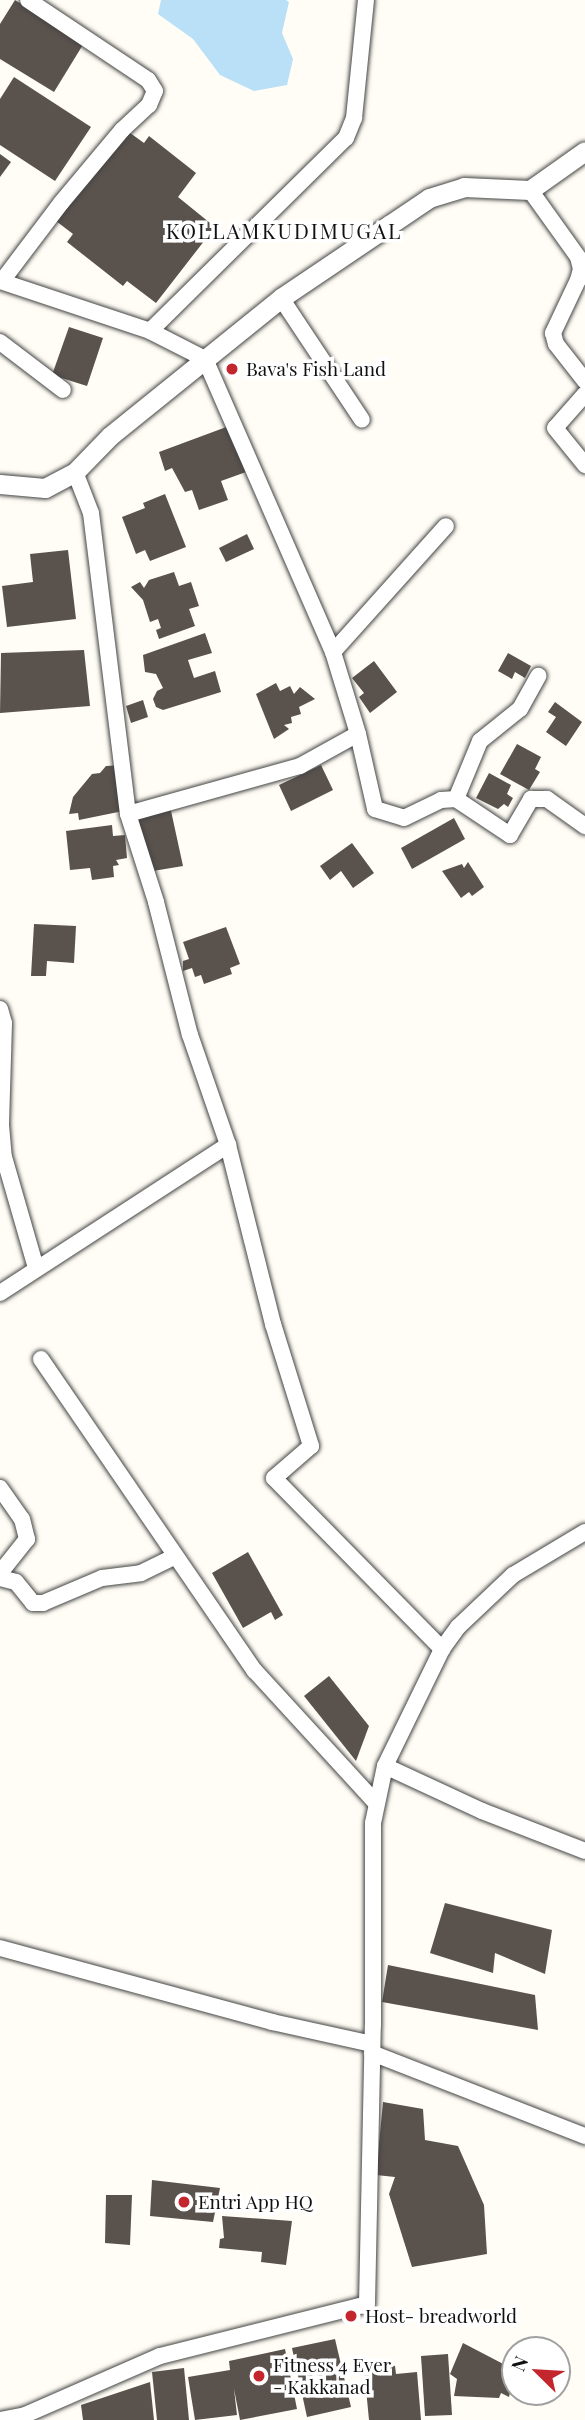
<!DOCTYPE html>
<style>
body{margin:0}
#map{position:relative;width:585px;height:2420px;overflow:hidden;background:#fffdf5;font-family:"Playfair Display",serif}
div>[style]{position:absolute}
.water>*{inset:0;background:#b9e0f7}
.building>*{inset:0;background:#5a524d}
.roads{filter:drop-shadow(0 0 2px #444) drop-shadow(0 0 2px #444)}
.minor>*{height:16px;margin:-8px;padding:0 8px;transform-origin:8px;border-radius:8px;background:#fff}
.tertiary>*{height:19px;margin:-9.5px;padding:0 9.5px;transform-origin:9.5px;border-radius:9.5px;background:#fff}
.dots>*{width:19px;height:19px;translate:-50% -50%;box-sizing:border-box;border:4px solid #fff;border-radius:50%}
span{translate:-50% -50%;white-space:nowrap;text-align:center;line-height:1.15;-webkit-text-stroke:7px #fff;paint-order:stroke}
.poi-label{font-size:19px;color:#111}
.left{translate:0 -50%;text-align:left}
.neighbourhood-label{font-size:21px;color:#111;letter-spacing:2px}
.north{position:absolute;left:501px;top:2336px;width:70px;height:70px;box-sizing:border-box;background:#fff;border:2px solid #a0a0a0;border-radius:50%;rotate:294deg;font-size:19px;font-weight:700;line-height:28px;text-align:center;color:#111}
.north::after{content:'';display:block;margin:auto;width:24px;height:32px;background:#c4262e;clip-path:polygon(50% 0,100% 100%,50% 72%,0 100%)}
</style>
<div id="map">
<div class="water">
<div style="clip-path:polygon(161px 0,286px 0,289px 2px,282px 33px,293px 59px,287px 85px,254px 91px,220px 75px,193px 39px,158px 14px)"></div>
</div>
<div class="building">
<div style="clip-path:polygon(15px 0,84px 43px,54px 92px,0 59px,0 24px)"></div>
<div style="clip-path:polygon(14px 77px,91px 127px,55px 181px,0 145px,0 99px)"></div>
<div style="clip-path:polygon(126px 130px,144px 143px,149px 136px,196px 173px,178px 197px,215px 227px,156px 303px,127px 281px,123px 286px,67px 242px,73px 234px,56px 221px)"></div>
<div style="clip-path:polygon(0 154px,11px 162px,0 177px)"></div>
<div style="clip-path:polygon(69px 327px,103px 338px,87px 386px,52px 375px)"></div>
<div style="clip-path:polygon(229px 426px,246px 472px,221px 481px,228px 500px,199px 510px,192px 490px,185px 492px,172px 468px,165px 471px,159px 452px)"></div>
<div style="clip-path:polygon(165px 494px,186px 547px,150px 561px,145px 550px,136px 554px,122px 517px,145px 508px,143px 503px)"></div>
<div style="clip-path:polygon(247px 534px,254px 549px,226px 562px,219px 548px)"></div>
<div style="clip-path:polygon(68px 550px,76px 619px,7px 627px,2px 586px,33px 582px,30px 554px)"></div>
<div style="clip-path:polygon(174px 572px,179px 586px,191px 582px,199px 606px,189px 609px,195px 626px,159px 639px,156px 630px,161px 628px,158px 619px,150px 622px,143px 600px,131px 587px,140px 582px,144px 588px,149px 580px)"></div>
<div style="clip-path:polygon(205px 633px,212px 653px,188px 660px,194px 678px,215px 671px,221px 692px,163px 710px,156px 707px,153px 699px,157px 691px,163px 688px,156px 674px,145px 672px,143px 655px)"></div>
<div style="clip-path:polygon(84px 650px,90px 706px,0 713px,1px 653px)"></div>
<div style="clip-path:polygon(508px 653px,531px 666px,525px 678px,515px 672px,512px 679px,498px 671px)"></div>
<div style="clip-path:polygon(374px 661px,397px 692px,370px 713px,359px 697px,364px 693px,352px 678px)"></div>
<div style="clip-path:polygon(276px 683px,280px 691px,290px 686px,294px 694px,300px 687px,315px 699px,299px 707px,301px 714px,291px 717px,292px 723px,284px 725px,289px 729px,274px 739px,256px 694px)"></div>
<div style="clip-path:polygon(143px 700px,148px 717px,131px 723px,126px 706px)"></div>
<div style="clip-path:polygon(555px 702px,582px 722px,566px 746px,546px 732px,556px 717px,548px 712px)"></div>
<div style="clip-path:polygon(517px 744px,541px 757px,535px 769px,540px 772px,529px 790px,500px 774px)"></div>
<div style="clip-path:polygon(125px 765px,133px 809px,79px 820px,78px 813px,69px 814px,73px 797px,92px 774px,100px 773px,106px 766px)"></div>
<div style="clip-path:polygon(321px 765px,333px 790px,291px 811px,279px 785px)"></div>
<div style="clip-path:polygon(489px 773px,511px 785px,507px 794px,513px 798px,508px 807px,504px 804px,498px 809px,476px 798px)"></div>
<div style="clip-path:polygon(168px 797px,183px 866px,147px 872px,135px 803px)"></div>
<div style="clip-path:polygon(454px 818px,465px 839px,412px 869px,401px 848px)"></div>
<div style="clip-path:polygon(112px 825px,113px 836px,125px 835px,127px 858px,116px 860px,119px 865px,113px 866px,114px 877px,92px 880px,90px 868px,70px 870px,66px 831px)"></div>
<div style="clip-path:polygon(352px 843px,374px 873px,353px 888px,341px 871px,330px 880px,320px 866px)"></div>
<div style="clip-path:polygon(468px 862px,484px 887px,472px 896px,469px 892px,461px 898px,442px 871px,462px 864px,464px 868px)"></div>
<div style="clip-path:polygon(34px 924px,76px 926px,74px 963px,47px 961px,46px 976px,31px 976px)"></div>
<div style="clip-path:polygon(226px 927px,240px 964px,230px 968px,232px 974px,204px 984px,201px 975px,195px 977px,192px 968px,183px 971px,183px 961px,189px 959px,183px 942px)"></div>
<div style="clip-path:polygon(248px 1552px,283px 1615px,275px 1620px,271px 1612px,243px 1628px,212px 1573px)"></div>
<div style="clip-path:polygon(329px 1676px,369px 1726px,356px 1761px,304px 1696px)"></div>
<div style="clip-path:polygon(445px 1903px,552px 1930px,545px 1974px,495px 1953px,493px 1973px,430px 1953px)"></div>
<div style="clip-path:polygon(388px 1965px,535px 1995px,538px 2030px,382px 2002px)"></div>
<div style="clip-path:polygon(383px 2102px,423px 2109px,425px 2140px,458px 2146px,484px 2205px,487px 2254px,412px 2267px,389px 2194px,395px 2177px,376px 2175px)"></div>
<div style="clip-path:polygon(152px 2180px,220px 2188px,213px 2222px,150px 2216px)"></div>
<div style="clip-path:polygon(106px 2195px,132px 2195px,130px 2245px,105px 2243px)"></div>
<div style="clip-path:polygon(222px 2216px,292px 2221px,286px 2265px,261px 2262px,262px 2252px,219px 2248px,220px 2239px,224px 2238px)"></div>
<div style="clip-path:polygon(335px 2339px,351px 2407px,307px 2417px,292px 2348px)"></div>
<div style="clip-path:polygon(463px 2343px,515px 2370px,509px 2397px,501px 2393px,499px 2398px,454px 2396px,457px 2379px,450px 2374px)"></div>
<div style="clip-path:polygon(285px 2349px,297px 2409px,240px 2420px,234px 2389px,237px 2415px,195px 2420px,188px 2377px,230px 2370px,229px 2361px)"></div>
<div style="clip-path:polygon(448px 2354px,452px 2415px,425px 2416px,421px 2356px)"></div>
<div style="clip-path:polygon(363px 2358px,395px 2366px,396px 2374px,417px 2372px,421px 2420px,369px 2420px)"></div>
<div style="clip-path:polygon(184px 2368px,189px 2420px,157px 2420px,152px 2372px)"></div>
<div style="clip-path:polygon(150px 2382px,154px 2420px,83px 2420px,81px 2405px)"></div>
</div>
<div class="roads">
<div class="minor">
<div style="left:530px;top:190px;width:82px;rotate:54.4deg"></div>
<div style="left:578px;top:257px;width:12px;rotate:76deg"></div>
<div style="left:581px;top:269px;width:11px;rotate:105deg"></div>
<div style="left:578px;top:280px;width:59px;rotate:115.3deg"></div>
<div style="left:553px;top:333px;width:11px;rotate:75deg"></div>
<div style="left:556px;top:344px;width:47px;rotate:51.9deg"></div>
<div style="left:0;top:281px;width:158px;rotate:18.4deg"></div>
<div style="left:150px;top:331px;width:62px;rotate:27deg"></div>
<div style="left:205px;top:359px;width:320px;rotate:66.4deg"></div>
<div style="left:333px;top:652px;width:86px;rotate:73deg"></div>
<div style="left:358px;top:734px;width:77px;rotate:77.2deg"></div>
<div style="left:375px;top:809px;width:30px;rotate:17deg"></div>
<div style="left:404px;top:818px;width:41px;rotate:-25.9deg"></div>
<div style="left:441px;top:800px;width:15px;rotate:-4deg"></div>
<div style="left:456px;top:799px;width:63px;rotate:-67.5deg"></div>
<div style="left:480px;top:741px;width:51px;rotate:-38.7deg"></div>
<div style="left:520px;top:709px;width:38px;rotate:-61deg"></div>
<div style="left:2px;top:281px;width:98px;rotate:-52.9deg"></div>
<div style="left:61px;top:203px;width:95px;rotate:-50.1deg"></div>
<div style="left:122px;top:130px;width:37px;rotate:-43deg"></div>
<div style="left:149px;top:105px;width:15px;rotate:-67deg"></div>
<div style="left:155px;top:91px;width:13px;rotate:-122deg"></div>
<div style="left:148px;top:80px;width:144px;rotate:-146.3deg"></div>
<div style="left:281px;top:298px;width:146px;rotate:56.4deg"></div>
<div style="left:150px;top:331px;width:275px;rotate:-44.6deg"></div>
<div style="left:346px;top:138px;width:22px;rotate:-68deg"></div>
<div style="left:354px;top:118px;width:119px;rotate:-84.2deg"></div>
<div style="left:0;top:342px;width:79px;rotate:37.3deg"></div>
<div style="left:585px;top:394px;width:45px;rotate:131.4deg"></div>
<div style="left:555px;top:428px;width:48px;rotate:51deg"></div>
<div style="left:75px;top:472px;width:44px;rotate:68.7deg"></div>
<div style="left:91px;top:513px;width:303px;rotate:83deg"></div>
<div style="left:128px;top:814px;width:92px;rotate:72.3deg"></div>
<div style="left:156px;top:902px;width:137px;rotate:75.7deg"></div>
<div style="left:190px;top:1035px;width:116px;rotate:70.9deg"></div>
<div style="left:228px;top:1145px;width:185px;rotate:75.9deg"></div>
<div style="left:273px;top:1324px;width:128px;rotate:72.7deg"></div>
<div style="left:311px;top:1446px;width:49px;rotate:139.1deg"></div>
<div style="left:274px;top:1478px;width:240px;rotate:45.5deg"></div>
<div style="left:333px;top:652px;width:169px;rotate:-48.1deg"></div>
<div style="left:456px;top:799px;width:65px;rotate:33.7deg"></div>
<div style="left:510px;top:835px;width:42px;rotate:-59.7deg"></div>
<div style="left:531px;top:799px;width:16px"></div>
<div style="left:547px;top:799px;width:47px;rotate:35.4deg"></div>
<div style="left:128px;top:814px;width:179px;rotate:-15.6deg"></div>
<div style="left:300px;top:766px;width:66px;rotate:-28.9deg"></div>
<div style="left:0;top:1009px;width:15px;rotate:74deg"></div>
<div style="left:4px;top:1023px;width:102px;rotate:91.7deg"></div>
<div style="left:1px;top:1125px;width:32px;rotate:85deg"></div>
<div style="left:4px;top:1157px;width:116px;rotate:73.9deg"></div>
<div style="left:0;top:1293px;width:272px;rotate:-33deg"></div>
<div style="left:41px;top:1359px;width:378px;rotate:55.6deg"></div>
<div style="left:255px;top:1671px;width:178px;rotate:47.5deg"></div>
<div style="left:0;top:1488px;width:38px;rotate:55deg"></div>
<div style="left:22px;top:1519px;width:21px;rotate:76deg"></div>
<div style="left:27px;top:1539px;width:43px;rotate:128.5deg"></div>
<div style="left:0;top:1578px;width:16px;rotate:14deg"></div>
<div style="left:16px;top:1582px;width:27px;rotate:51deg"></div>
<div style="left:33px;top:1603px;width:10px"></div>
<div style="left:43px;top:1603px;width:64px;rotate:-23deg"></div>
<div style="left:102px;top:1578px;width:39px;rotate:-7deg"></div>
<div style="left:141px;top:1573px;width:37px;rotate:-26deg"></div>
<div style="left:385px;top:1766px;width:107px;rotate:24.9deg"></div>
<div style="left:482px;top:1811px;width:110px;rotate:21.2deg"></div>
<div style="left:0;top:1948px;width:282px;rotate:15.2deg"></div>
<div style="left:272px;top:2022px;width:102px;rotate:12.4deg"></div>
<div style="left:372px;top:2053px;width:229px;rotate:21.3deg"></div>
<div style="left:0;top:2420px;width:25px;rotate:-11deg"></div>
<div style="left:25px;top:2415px;width:147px;rotate:-23.6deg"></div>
<div style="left:160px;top:2356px;width:213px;rotate:-14.1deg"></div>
<div style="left:367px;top:2304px;width:279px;rotate:-88.8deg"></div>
<div style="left:373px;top:2025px;width:202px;rotate:-90deg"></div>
<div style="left:373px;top:1823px;width:58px;rotate:-78.1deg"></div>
<div style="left:385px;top:1766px;width:130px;rotate:-64deg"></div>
<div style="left:442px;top:1649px;width:27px;rotate:-54deg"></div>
<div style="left:458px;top:1627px;width:76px;rotate:-43.4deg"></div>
<div style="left:513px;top:1575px;width:84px;rotate:-30.8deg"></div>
</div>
<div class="tertiary">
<div style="left:0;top:484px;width:45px;rotate:5.1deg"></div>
<div style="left:45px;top:488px;width:34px;rotate:-28deg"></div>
<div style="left:75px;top:472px;width:50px;rotate:-45.8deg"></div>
<div style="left:110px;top:436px;width:220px;rotate:-38.9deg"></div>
<div style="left:281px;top:298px;width:179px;rotate:-34deg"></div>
<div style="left:429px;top:198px;width:37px;rotate:-17deg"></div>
<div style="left:464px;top:187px;width:66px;rotate:2.6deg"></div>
<div style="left:530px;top:190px;width:67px;rotate:-35.3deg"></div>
</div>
</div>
<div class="dots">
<div style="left:232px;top:369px;background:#c4262e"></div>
<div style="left:184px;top:2202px;background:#c4262e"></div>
<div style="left:351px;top:2316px;background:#c4262e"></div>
<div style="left:259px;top:2376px;background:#c4262e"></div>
</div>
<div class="poi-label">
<span class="left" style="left:246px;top:369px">Bava's Fish Land</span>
<span class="left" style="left:198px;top:2202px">Entri App HQ</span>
<span class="left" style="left:365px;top:2316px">Host- breadworld</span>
<span class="left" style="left:273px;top:2376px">Fitness 4 Ever<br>- Kakkanad</span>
</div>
<div class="neighbourhood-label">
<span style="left:284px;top:230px">KOLLAMKUDIMUGAL</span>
</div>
<div class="north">N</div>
</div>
